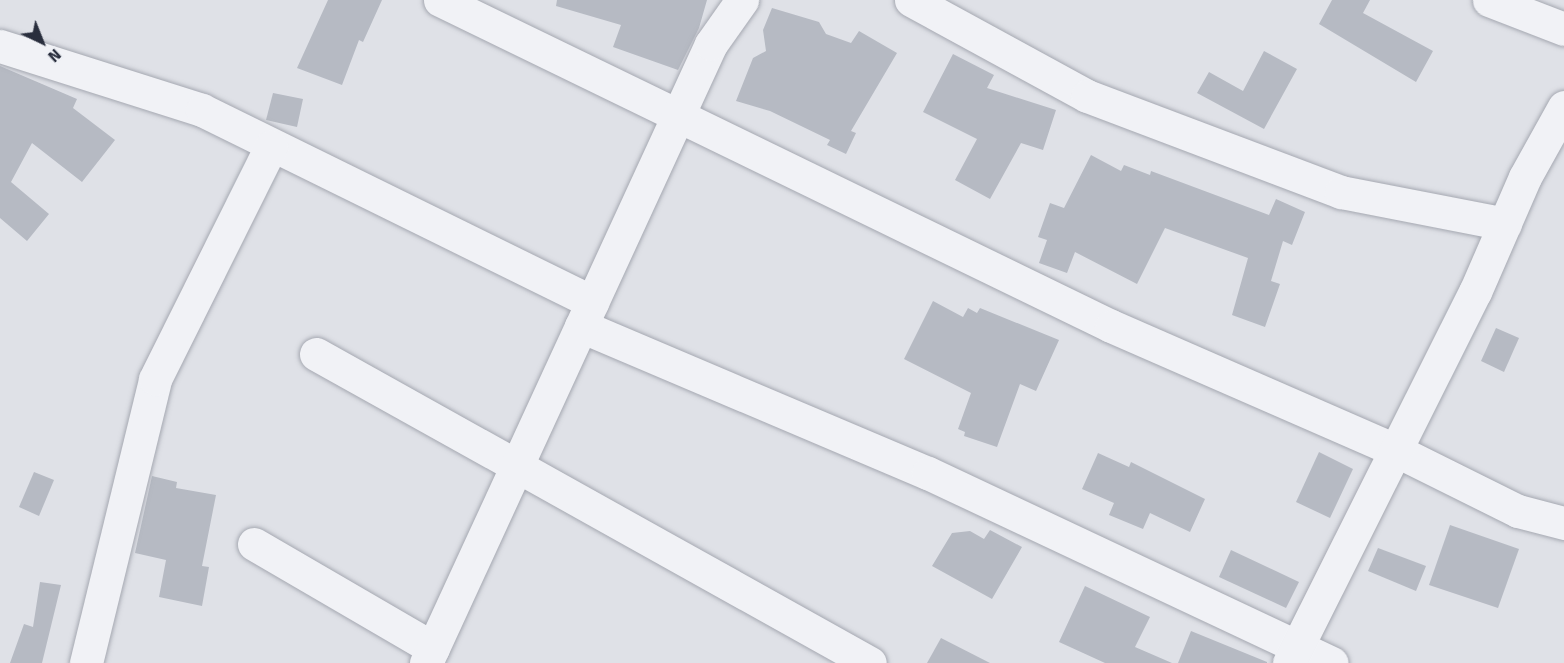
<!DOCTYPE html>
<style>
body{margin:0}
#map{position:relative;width:1564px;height:663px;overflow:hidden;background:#dfe1e7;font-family:"Fira Sans",sans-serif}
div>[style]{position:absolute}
.building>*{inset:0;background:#b6bac3}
.roads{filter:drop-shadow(0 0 2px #a5a8b1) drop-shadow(0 0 2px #a5a8b1)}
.minor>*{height:33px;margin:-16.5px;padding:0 16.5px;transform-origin:16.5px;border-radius:16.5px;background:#f1f2f6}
span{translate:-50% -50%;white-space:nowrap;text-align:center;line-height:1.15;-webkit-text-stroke:6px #eef0f5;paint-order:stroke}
.north{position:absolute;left:12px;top:12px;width:60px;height:60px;-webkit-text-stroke:4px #eef0f5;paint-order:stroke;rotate:137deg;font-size:16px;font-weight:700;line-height:24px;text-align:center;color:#292e3d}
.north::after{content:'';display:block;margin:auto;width:21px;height:27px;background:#292e3d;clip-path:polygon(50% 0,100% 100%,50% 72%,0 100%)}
</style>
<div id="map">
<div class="building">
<div style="clip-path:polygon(328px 0,382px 0,363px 42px,359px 40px,342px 85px,297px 68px)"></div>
<div style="clip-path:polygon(557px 0,707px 0,699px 28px,678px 70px,613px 47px,621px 25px,556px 6px)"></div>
<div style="clip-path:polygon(1332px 0,1370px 0,1363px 13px,1433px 51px,1416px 82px,1319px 24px)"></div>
<div style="clip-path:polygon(772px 8px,819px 22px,826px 34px,851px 43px,859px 31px,897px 53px,851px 131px,856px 133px,846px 154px,827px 145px,830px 140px,770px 111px,736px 101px,753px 58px,766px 51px,763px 30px)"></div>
<div style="clip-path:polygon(1264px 51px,1297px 69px,1264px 129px,1197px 93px,1209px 72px,1243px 91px)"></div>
<div style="clip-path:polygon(953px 54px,994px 75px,987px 88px,1056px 110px,1043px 150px,1021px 143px,990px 199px,955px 180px,977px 139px,923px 112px)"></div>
<div style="clip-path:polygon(0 66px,77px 99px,73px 108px,115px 140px,82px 182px,32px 143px,11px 182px,49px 214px,27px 241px,0 218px)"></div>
<div style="clip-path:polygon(273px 93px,303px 99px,297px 127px,266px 120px)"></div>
<div style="clip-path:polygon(1091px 155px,1121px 171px,1124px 165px,1150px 175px,1151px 171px,1269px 215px,1276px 199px,1305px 212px,1292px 245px,1283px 241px,1271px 281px,1280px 284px,1265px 327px,1232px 315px,1248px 258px,1165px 228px,1137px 284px,1075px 252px,1067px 273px,1039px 263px,1047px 240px,1038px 237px,1050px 203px,1064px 208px)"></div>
<div style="clip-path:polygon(933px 301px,963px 317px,968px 308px,977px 313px,980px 308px,1059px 340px,1036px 391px,1020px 384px,997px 447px,964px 436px,965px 432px,958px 429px,971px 393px,904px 359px)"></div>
<div style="clip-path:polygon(1496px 328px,1519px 338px,1504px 372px,1481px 361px)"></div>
<div style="clip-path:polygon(1319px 452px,1353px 469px,1330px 518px,1296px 502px)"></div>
<div style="clip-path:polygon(1098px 453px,1129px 467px,1131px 462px,1205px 499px,1190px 532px,1150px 513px,1143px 529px,1109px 515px,1114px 503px,1082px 489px)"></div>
<div style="clip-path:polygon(34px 472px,54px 480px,39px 516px,19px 507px)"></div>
<div style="clip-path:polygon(152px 476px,177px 482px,176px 488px,216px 495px,202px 566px,209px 567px,202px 606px,159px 597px,166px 560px,135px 553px)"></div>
<div style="clip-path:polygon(1450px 525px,1519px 549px,1498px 608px,1429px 585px)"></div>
<div style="clip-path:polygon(990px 530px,1022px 547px,992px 599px,932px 566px,952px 533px,970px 531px,984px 539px)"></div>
<div style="clip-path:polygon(1378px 548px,1426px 566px,1416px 591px,1368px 571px)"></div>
<div style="clip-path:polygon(1231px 550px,1299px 582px,1286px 608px,1219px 577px)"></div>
<div style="clip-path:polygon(40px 582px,61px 585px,42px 663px,10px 663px,24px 624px,33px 627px)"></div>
<div style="clip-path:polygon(1085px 586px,1150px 617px,1135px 647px,1172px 663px,1105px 663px,1059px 642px)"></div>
<div style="clip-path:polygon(1191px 631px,1267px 662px,1267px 663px,1178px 663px)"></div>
<div style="clip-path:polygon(941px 638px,990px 663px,927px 663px)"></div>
</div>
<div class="roads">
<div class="minor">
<div style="left:440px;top:0;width:746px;rotate:25.91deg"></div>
<div style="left:1111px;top:326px;width:310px;rotate:23.6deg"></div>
<div style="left:1395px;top:450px;width:137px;rotate:26.4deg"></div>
<div style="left:1518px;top:511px;width:48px;rotate:14.6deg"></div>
<div style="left:911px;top:0;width:200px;rotate:28.6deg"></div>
<div style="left:1087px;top:96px;width:272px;rotate:20.7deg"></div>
<div style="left:1341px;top:192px;width:167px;rotate:11deg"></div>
<div style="left:1489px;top:0;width:80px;rotate:21.1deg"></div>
<div style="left:0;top:46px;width:212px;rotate:17.6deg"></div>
<div style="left:202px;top:110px;width:435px;rotate:26.2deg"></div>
<div style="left:581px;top:326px;width:377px;rotate:23deg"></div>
<div style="left:928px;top:473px;width:446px;rotate:25.2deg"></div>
<div style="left:316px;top:354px;width:634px;rotate:29.15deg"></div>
<div style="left:254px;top:544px;width:207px;rotate:30.2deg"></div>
<div style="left:86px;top:663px;width:292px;rotate:-76.3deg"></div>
<div style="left:155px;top:379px;width:260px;rotate:-63.5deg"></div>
<div style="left:426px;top:663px;width:681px;rotate:-65.28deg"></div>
<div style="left:711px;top:44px;width:54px;rotate:-54.8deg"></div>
<div style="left:1289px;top:663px;width:415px;rotate:-63.4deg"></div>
<div style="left:1475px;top:292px;width:125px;rotate:-66.5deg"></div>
<div style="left:1525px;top:177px;width:80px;rotate:-60.9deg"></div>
</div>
</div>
<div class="north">N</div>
</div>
